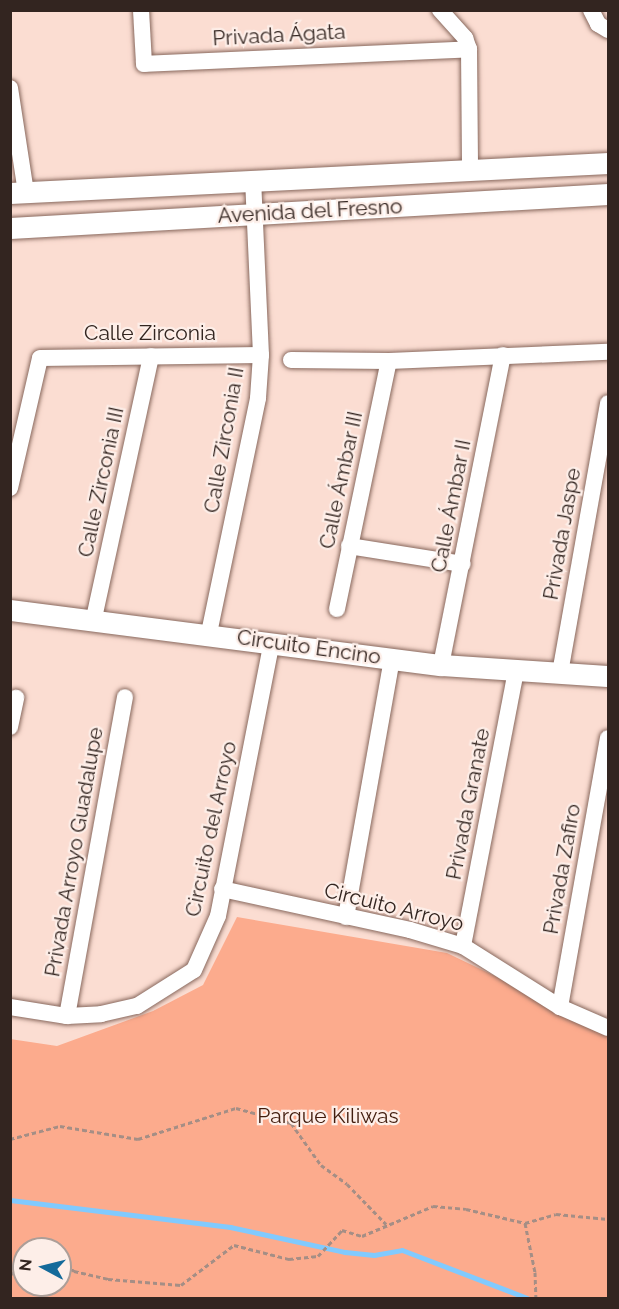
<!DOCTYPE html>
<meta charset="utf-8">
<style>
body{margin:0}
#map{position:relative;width:619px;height:1309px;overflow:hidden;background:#fbddd2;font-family:Raleway,sans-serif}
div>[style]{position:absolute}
.green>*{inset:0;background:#fcab8d}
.stream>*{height:5px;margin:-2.5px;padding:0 2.5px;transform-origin:2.5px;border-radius:2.5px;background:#81cafe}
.path>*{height:3px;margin-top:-1.5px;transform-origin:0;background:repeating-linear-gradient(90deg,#a58e85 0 4.5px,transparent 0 7.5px)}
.roads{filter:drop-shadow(0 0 2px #88685d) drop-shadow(0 0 2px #88685d)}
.minor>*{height:16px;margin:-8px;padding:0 8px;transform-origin:8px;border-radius:8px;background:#fff}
.tertiary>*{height:21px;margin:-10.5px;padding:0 10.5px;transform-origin:10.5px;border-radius:10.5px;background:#fff}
span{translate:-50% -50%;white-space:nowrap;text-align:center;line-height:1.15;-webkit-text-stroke:4.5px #fdeee8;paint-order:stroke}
.street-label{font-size:21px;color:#332520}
.park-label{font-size:21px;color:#421d0e}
.frame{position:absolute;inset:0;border:12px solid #332520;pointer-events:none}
.north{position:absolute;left:12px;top:1237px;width:60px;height:60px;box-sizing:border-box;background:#fdeee8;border:2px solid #ac9e98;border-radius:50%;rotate:277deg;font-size:16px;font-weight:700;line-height:24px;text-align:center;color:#332520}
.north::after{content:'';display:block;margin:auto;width:21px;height:27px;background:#146a9a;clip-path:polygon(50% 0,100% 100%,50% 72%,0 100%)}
</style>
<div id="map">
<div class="green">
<div style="clip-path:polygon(evenodd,237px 917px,447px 953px,608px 1030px,608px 1298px,11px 1298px,10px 1039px,57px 1046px,153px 1011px,203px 985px,237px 917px,24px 1249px,60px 1249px,60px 1285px,24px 1285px,24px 1249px)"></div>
</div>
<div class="stream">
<div style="left:10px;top:1200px;width:222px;rotate:7deg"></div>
<div style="left:230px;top:1227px;width:118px;rotate:12.3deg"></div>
<div style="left:345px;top:1252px;width:29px;rotate:6deg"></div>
<div style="left:374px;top:1255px;width:28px;rotate:-10deg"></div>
<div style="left:402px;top:1250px;width:134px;rotate:21deg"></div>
</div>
<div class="path">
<div style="left:10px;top:1139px;width:52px;rotate:-14.6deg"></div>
<div style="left:60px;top:1126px;width:79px;rotate:9.5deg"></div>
<div style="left:138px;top:1139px;width:103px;rotate:-17.6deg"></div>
<div style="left:236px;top:1108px;width:57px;rotate:15.3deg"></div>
<div style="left:291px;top:1123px;width:52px;rotate:54.5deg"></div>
<div style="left:321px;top:1165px;width:32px;rotate:36deg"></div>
<div style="left:347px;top:1184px;width:56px;rotate:45.7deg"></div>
<div style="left:525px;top:1223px;width:50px;rotate:78.5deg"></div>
<div style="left:535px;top:1272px;width:26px;rotate:88deg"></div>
<div style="left:43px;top:1249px;width:2px"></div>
<div style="left:60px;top:1260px;width:18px;rotate:38deg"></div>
<div style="left:74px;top:1271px;width:35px;rotate:13deg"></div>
<div style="left:108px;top:1279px;width:73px;rotate:4.7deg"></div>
<div style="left:181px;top:1285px;width:66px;rotate:-37deg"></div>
<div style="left:234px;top:1245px;width:57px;rotate:14.3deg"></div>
<div style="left:289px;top:1259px;width:29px;rotate:-6deg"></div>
<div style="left:318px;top:1256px;width:35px;rotate:-47deg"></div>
<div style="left:342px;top:1230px;width:21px;rotate:17deg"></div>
<div style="left:362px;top:1236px;width:77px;rotate:-22.9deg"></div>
<div style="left:433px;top:1206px;width:33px;rotate:5deg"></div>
<div style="left:466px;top:1209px;width:61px;rotate:13.3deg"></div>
<div style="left:525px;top:1223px;width:32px;rotate:-16deg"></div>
<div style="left:556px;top:1214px;width:52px;rotate:5.5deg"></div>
<div style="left:10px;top:1275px;width:18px;rotate:-38deg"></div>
</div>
<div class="roads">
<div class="minor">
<div style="left:141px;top:10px;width:54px;rotate:86.8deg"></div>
<div style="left:144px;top:64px;width:325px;rotate:-2.6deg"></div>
<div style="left:440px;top:10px;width:38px;rotate:48deg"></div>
<div style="left:465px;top:38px;width:12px;rotate:70deg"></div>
<div style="left:469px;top:49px;width:123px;rotate:89.5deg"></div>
<div style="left:591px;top:10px;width:16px;rotate:63deg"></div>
<div style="left:598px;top:24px;width:12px;rotate:31deg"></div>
<div style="left:10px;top:88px;width:105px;rotate:81.3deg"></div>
<div style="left:291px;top:360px;width:98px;rotate:0.6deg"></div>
<div style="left:389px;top:361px;width:219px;rotate:-2.4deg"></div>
<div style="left:10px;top:488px;width:133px;rotate:-77deg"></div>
<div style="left:40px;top:358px;width:221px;rotate:-0.8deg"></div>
<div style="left:349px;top:546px;width:115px;rotate:9deg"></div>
<div style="left:337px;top:609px;width:253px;rotate:-78.2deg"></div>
<div style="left:94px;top:618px;width:268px;rotate:-77.7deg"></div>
<div style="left:209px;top:633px;width:240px;rotate:-78.2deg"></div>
<div style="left:258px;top:398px;width:43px;rotate:-86deg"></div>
<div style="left:261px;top:355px;width:174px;rotate:-92.6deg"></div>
<div style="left:441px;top:665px;width:316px;rotate:-78.7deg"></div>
<div style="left:560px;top:673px;width:274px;rotate:-79.9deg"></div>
<div style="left:10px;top:727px;width:30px;rotate:-78deg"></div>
<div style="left:222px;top:889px;width:192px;rotate:12.3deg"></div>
<div style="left:410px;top:930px;width:55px;rotate:16.8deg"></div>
<div style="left:463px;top:946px;width:115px;rotate:32.2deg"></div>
<div style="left:560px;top:1007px;width:52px;rotate:23.6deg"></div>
<div style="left:346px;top:917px;width:262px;rotate:-79.9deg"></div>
<div style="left:463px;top:946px;width:279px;rotate:-79.1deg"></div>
<div style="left:10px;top:1007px;width:58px;rotate:9deg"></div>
<div style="left:67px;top:1016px;width:34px;rotate:-3deg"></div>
<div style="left:101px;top:1014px;width:37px;rotate:-13deg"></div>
<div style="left:137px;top:1006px;width:67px;rotate:-32.3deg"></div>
<div style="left:194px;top:970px;width:59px;rotate:-66deg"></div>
<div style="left:218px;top:916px;width:279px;rotate:-78.9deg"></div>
<div style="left:560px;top:1007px;width:273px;rotate:-79.9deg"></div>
<div style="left:67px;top:1016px;width:324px;rotate:-79.7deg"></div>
</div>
<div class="tertiary">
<div style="left:10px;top:193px;width:599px;rotate:-2.87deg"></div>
<div style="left:10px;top:228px;width:599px;rotate:-3.25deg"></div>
<div style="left:10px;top:610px;width:434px;rotate:7.3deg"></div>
<div style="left:441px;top:665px;width:167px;rotate:3.8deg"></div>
</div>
</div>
<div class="street-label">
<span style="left:279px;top:35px;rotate:-3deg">Privada Ágata</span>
<span style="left:310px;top:211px;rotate:-3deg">Avenida del Fresno</span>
<span style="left:150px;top:333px">Calle Zirconia</span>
<span style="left:224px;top:440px;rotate:-80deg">Calle Zirconia II</span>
<span style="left:341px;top:480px;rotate:-78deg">Calle Ámbar III</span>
<span style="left:101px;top:482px;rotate:-78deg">Calle Zirconia III</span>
<span style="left:451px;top:506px;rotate:-79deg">Calle Ámbar II</span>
<span style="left:562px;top:534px;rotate:-80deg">Privada Jaspe</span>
<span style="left:309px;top:647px;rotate:8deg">Circuito Encino</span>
<span style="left:468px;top:804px;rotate:-79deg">Privada Granate</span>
<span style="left:211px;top:829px;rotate:-78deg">Circuito del Arroyo</span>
<span style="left:74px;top:852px;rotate:-80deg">Privada Arroyo Guadalupe</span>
<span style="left:562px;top:869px;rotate:-80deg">Privada Zafiro</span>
<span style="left:394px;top:907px;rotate:14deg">Circuito Arroyo</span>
</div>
<div class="park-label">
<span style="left:328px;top:1116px">Parque Kiliwas</span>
</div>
<div class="frame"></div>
<div class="north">N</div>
</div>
